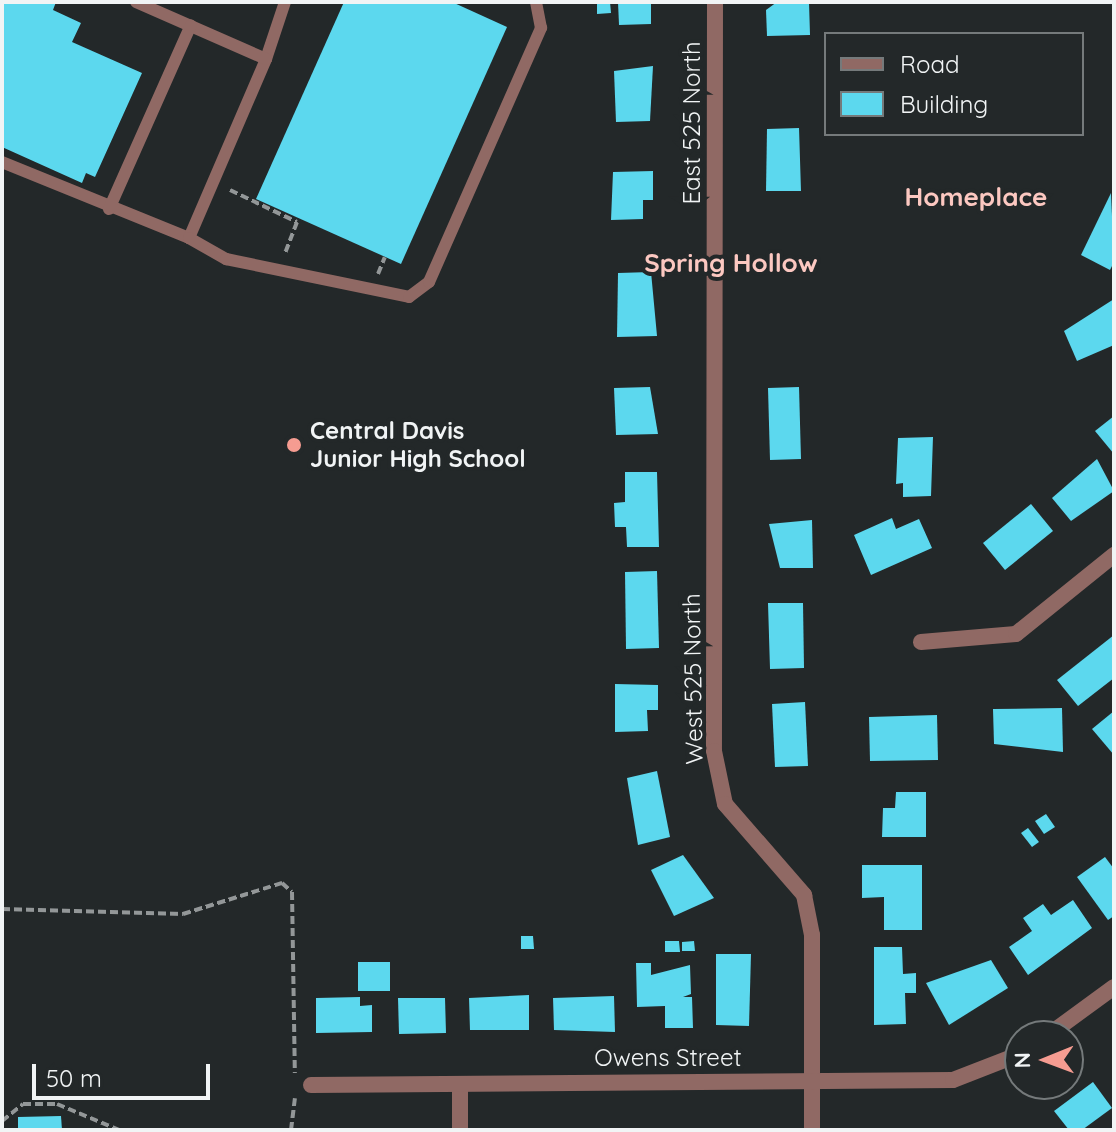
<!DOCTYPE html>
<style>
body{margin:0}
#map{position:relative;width:1116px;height:1132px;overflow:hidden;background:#232829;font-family:Quicksand,sans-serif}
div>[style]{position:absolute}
.building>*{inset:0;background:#5cd8ee}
.path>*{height:4px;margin-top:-2px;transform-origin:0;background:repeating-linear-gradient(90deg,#939798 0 8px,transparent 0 12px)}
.lane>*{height:12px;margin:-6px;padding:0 6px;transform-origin:6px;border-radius:6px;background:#906964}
.street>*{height:16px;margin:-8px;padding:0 8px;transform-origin:8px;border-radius:8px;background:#906964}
.dots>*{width:22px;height:22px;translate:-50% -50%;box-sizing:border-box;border:4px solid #232829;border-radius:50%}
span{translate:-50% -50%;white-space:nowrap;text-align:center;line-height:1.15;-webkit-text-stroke:8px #232829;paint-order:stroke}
.street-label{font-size:24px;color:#f1f4f5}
.poi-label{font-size:24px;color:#f1f4f5;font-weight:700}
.left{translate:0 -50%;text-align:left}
.neighbourhood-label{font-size:26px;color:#fcc8c1;font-weight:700}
.frame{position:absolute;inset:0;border:4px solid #f1f4f5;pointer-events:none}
.legend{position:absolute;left:824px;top:32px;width:260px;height:104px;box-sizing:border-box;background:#232829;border:2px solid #757a7b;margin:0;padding:10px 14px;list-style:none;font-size:24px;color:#f1f4f5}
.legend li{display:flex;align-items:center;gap:16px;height:40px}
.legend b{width:40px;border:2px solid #757a7b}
.north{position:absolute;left:1004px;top:1020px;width:80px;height:80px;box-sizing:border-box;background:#232829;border:2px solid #757a7b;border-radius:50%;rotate:269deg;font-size:22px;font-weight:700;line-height:32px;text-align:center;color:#f1f4f5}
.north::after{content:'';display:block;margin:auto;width:28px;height:36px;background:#f59c91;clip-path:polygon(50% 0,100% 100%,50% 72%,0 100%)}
.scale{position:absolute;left:32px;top:1064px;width:178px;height:36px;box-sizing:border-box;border:4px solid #f1f4f5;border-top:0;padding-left:10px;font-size:24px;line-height:28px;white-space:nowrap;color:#f1f4f5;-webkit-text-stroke:6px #232829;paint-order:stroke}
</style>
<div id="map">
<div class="building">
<div style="clip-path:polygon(2px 2px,56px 2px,53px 10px,81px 23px,72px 42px,142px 73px,95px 177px,86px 173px,82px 183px,2px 147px)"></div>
<div style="clip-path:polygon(344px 2px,452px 2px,507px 27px,401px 264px,256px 199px)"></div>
<div style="clip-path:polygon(597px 2px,610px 2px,611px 13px,597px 14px)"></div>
<div style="clip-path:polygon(618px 2px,651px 2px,651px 24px,619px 25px)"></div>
<div style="clip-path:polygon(777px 2px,809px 2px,810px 35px,767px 36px,766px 10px)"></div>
<div style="clip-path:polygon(653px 66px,650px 121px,616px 122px,614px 71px)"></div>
<div style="clip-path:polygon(799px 128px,801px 191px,766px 191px,767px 129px)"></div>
<div style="clip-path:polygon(653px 171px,653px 200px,643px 200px,643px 219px,611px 220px,613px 172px)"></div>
<div style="clip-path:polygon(1111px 193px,1114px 262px,1110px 270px,1081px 255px)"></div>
<div style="clip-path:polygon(651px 272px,657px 336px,617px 337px,618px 273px)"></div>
<div style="clip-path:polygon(1114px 299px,1114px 345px,1077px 361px,1064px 331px)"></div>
<div style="clip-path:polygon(650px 387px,658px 434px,616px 435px,614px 388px)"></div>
<div style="clip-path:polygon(799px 387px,801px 459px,770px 460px,768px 388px)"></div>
<div style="clip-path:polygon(1114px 416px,1114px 454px,1095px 431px)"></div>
<div style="clip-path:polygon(933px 437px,931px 496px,903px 497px,903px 483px,896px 484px,898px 438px)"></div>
<div style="clip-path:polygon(1097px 459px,1114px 491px,1071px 521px,1052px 498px)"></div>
<div style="clip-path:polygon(625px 472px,657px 472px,659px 547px,627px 547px,626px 527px,615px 527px,614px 503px,625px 502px)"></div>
<div style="clip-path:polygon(1031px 504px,1053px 531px,1005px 570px,983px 543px)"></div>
<div style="clip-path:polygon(892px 518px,896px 529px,919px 519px,932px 548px,871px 575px,854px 535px)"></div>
<div style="clip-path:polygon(812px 520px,813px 568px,780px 568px,769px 524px)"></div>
<div style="clip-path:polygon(657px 571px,659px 648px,626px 649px,625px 572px)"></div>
<div style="clip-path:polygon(768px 603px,803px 603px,804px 668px,770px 669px)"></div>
<div style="clip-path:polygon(1114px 635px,1114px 678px,1078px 706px,1057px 680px)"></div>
<div style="clip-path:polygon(615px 684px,658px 685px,658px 710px,647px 710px,648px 731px,615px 732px)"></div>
<div style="clip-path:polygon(805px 702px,808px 766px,775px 767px,772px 704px)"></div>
<div style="clip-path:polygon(1062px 708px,1063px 752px,994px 744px,993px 709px)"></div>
<div style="clip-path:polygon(1114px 711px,1114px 755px,1092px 729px)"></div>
<div style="clip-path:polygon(937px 715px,938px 760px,870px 761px,869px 717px)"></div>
<div style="clip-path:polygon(657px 771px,670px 837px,638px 845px,627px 778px)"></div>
<div style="clip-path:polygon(896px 792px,926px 792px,926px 837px,882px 837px,883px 808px,895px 808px)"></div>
<div style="clip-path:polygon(1046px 814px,1055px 827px,1044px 834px,1035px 821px)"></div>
<div style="clip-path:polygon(1028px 828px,1039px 842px,1032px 847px,1021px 833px)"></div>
<div style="clip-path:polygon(683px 855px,714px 898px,674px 916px,651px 870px)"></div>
<div style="clip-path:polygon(1105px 857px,1114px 869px,1114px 916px,1108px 920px,1077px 877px)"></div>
<div style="clip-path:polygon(862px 865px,922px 865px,922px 930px,884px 930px,884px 897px,862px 898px)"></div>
<div style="clip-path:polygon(1073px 900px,1092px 928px,1028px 975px,1009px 947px,1032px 931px,1023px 918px,1043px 904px,1051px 915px)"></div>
<div style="clip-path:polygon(521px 936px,533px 936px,534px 949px,521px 949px)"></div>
<div style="clip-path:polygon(665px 941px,679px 941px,680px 952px,665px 952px)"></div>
<div style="clip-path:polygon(694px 941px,695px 951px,682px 951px,682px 942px)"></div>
<div style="clip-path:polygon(874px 947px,902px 947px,903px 974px,916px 973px,916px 993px,905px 993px,906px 1024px,874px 1025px)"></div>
<div style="clip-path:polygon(716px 954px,751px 954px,749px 1026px,716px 1025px)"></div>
<div style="clip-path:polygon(991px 960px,1008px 988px,949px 1025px,926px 983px)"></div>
<div style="clip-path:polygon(358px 962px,390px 962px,390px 991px,358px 991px)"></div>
<div style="clip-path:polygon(636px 963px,651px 963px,651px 975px,690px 965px,691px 994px,683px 997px,692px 997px,693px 1028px,665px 1028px,665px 1006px,637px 1007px)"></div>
<div style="clip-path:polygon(529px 995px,529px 1030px,470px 1030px,469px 998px)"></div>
<div style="clip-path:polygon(614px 996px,615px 1032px,554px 1030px,553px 998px)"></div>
<div style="clip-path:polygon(360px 997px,360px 1006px,372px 1005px,372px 1032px,316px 1033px,316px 998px)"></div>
<div style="clip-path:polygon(398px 998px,445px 998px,446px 1033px,399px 1034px)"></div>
<div style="clip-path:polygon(1093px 1082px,1112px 1108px,1082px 1130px,1069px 1130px,1054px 1111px)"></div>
<div style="clip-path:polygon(61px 1116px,62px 1130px,18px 1130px,18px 1117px)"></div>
</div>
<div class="path">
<div style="left:230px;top:190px;width:74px;rotate:25.5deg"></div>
<div style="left:297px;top:222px;width:34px;rotate:111deg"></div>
<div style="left:378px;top:274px;width:18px;rotate:-68deg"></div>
<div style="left:2px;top:909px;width:181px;rotate:1.6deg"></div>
<div style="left:183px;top:914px;width:104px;rotate:-17.4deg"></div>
<div style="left:282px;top:883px;width:13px;rotate:42deg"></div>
<div style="left:292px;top:892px;width:181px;rotate:89.1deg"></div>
<div style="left:2px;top:1121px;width:27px;rotate:-39deg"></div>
<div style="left:23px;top:1104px;width:34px"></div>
<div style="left:57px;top:1104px;width:67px;rotate:22.8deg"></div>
<div style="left:291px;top:1130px;width:32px;rotate:-83deg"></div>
</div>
<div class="lane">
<div style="left:266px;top:59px;width:60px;rotate:-71.6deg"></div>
<div style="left:2px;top:162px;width:202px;rotate:22.1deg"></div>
<div style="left:189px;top:238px;width:195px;rotate:-66.7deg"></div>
<div style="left:266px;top:59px;width:142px;rotate:-156.3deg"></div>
<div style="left:109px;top:209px;width:201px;rotate:-66deg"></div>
<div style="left:189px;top:238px;width:43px;rotate:29.6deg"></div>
<div style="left:226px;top:259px;width:187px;rotate:11.7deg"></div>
<div style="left:409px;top:297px;width:25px;rotate:-37deg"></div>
<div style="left:429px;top:282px;width:278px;rotate:-66.2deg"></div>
<div style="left:541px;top:28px;width:26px;rotate:-101deg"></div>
</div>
<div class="street">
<div style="left:715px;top:2px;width:749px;rotate:90.08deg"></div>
<div style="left:714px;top:751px;width:54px;rotate:78.3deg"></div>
<div style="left:725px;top:804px;width:121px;rotate:49deg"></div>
<div style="left:804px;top:895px;width:41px;rotate:78.7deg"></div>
<div style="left:812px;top:935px;width:195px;rotate:90deg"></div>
<div style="left:921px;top:642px;width:95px;rotate:-4.8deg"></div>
<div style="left:1016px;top:634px;width:126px;rotate:-38.9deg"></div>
<div style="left:1047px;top:1036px;width:83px;rotate:-36.2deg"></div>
<div style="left:460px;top:1084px;width:46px;rotate:90deg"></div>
<div style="left:311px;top:1085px;width:642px;rotate:-0.45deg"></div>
<div style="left:953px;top:1080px;width:72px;rotate:-21.2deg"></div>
</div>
<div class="dots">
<div style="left:294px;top:445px;background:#f59c91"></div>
</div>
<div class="street-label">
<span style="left:692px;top:123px;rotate:-90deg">East 525 North</span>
<span style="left:693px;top:679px;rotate:-91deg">West 525 North</span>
<span style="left:668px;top:1058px">Owens Street</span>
</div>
<div class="poi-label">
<span class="left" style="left:310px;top:445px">Central Davis<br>Junior High School</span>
</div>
<div class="neighbourhood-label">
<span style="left:976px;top:197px">Homeplace</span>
<span style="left:731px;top:263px">Spring Hollow</span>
</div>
<div class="frame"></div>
<ul class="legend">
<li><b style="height:10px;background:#906964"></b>Road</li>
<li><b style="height:22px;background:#5cd8ee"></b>Building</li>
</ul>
<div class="north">N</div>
<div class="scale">50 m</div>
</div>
